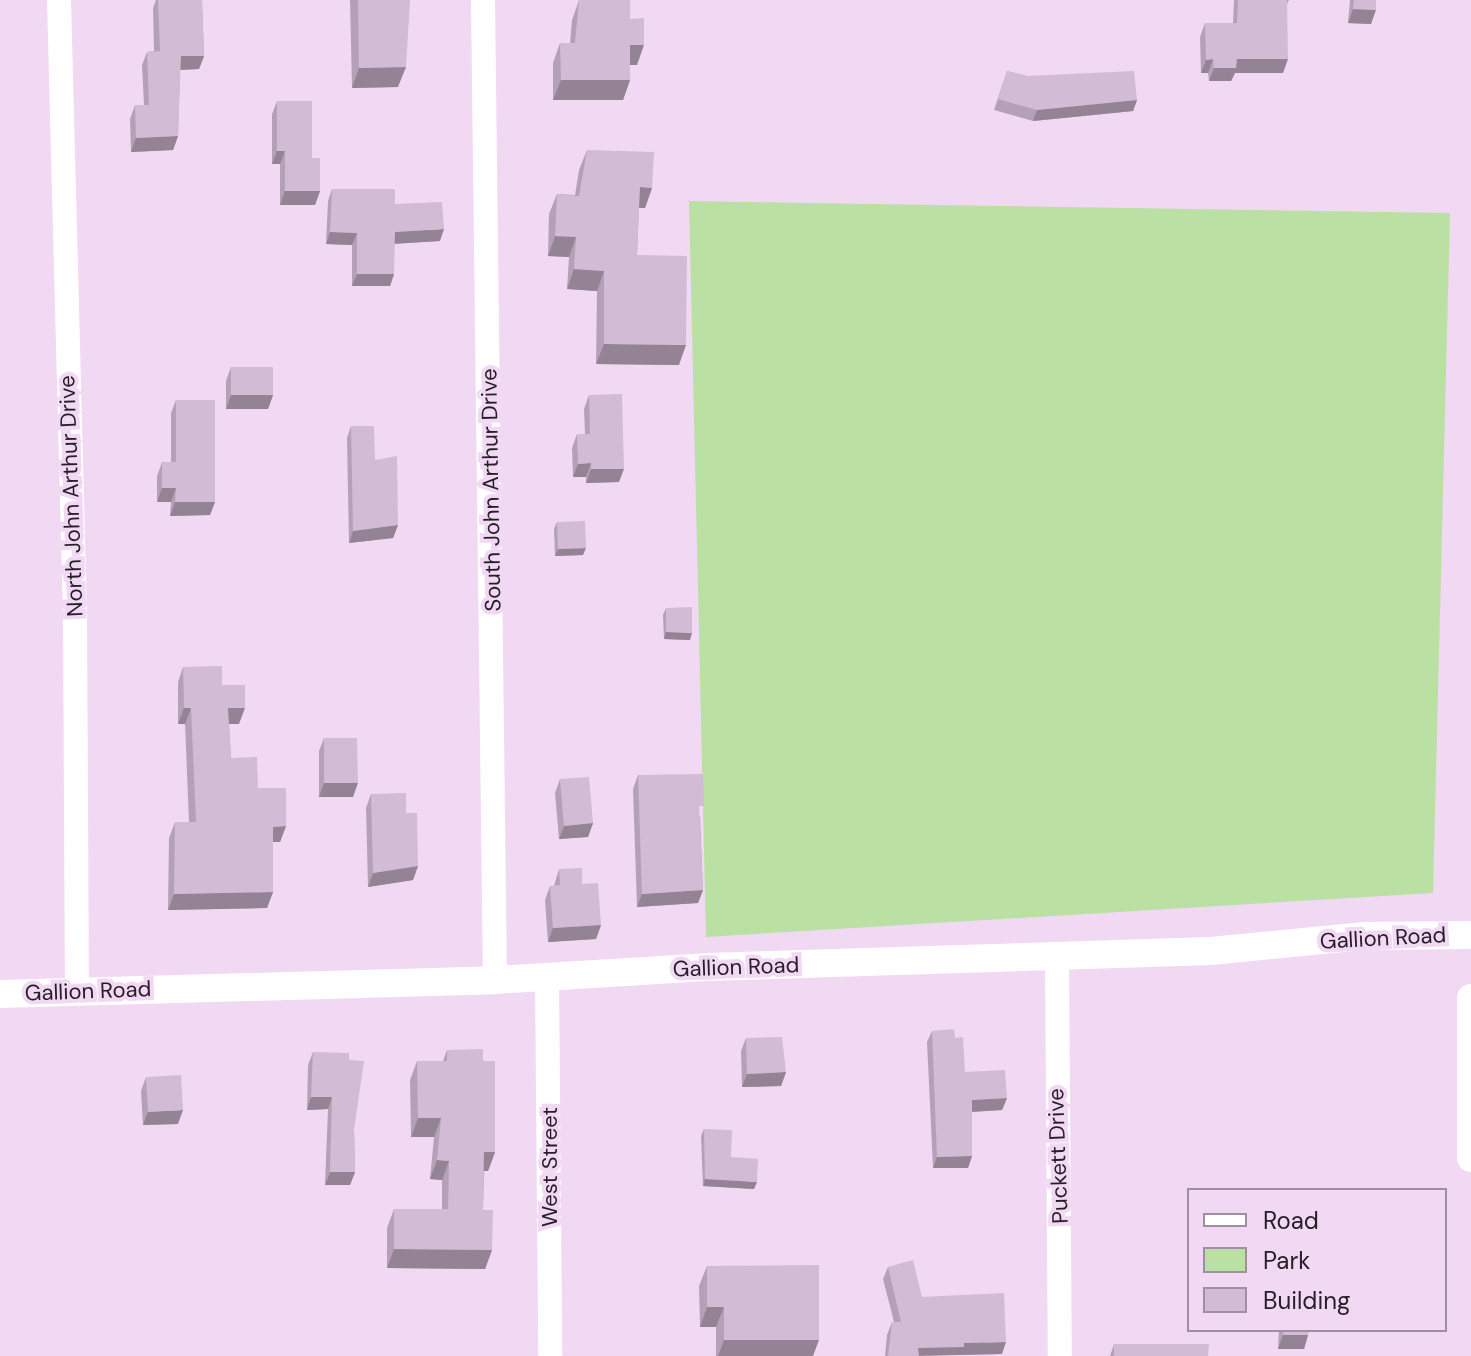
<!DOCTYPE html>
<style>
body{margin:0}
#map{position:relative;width:1471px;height:1356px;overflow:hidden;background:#f1d9f4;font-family:"DM Sans",sans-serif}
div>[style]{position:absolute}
.green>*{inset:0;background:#bbe0a3}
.minor>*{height:24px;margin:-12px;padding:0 12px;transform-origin:12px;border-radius:12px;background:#fff}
.tertiary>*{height:28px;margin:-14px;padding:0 14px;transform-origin:14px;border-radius:14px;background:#fff}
.wall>*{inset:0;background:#b5a1b7}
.shaded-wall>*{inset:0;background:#938395}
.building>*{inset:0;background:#d2bbd5}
span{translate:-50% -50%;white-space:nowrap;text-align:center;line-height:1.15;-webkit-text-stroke:8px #f1d9f4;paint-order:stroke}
.street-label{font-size:22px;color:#261d27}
.legend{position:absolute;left:1187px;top:1188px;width:260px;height:144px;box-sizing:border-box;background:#f1d9f4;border:2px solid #a08ea2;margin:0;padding:10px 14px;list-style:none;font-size:24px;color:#261d27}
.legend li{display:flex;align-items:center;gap:16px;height:40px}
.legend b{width:40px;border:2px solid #a08ea2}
</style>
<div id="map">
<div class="green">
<div style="clip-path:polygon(689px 201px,1450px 213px,1433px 893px,706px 937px)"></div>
</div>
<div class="minor">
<div style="left:59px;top:0;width:616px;rotate:88.51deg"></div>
<div style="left:75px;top:616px;width:375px;rotate:89.7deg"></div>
<div style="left:483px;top:0;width:980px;rotate:89.3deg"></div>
<div style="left:1057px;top:955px;width:401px;rotate:89.6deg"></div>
<div style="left:547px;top:977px;width:379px;rotate:89.5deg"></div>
</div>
<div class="tertiary">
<div style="left:0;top:994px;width:495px;rotate:-1.6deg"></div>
<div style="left:495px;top:980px;width:211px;rotate:-3.5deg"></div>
<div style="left:706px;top:967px;width:505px;rotate:-1.81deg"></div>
<div style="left:1211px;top:951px;width:153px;rotate:-5.6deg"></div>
<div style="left:1363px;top:936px;width:108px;rotate:-0.5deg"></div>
<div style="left:1471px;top:998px;width:160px;rotate:90deg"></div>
</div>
<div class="wall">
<div style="clip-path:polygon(156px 0,202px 0,204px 56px,199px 69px,180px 70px,178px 136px,173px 150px,131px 152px,130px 119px,135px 105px,144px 105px,142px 65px,147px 52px,154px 51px,153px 8px)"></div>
<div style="clip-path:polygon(350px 0,410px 0,398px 87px,352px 88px)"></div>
<div style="clip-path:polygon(579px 0,630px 19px,637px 65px,630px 65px,630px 80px,623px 100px,553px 100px,553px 63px,560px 43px,570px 43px,572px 20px)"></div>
<div style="clip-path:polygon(1234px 0,1289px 0,1287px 4px,1283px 73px,1235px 73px,1231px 81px,1209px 81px,1208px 73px,1201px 73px,1200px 37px,1205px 23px,1233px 23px)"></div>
<div style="clip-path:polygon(1350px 0,1376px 0,1371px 24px,1348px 23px)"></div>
<div style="clip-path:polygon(1007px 71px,1027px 76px,1137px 100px,1133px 111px,1033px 121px,994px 110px)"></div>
<div style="clip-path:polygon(277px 101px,312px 158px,320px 191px,315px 205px,280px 205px,280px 164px,272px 164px,272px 114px)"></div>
<div style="clip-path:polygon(587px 150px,652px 188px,645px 208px,639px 208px,637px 255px,679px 365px,596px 364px,597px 291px,567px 289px,569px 257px,548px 256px,549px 214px,557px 194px,575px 195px,579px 170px)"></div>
<div style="clip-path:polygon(332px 189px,395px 204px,440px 241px,394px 244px,394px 274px,390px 286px,352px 286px,352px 245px,326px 244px,328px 201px)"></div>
<div style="clip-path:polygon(231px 367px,273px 395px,268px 409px,226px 409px,226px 381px)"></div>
<div style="clip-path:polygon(589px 395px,619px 482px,586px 483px,586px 477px,573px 477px,572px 448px,577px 434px,585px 434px,584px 409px)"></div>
<div style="clip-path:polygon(176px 400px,215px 502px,210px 515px,170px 516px,171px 502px,157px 502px,157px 476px,162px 462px,171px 462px,171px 413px)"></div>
<div style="clip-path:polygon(351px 426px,375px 460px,398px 525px,393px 538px,349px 543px,347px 438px)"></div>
<div style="clip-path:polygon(557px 522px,583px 555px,555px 556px,554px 529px)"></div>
<div style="clip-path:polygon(666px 608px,690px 640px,664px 639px,663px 615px)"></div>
<div style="clip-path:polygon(183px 667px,222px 685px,239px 724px,229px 724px,231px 758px,258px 788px,286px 826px,280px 842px,273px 842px,273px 892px,267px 908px,168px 910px,169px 838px,175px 822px,189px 822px,185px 724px,178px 724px,178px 682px)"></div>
<div style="clip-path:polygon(324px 738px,353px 797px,319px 797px,319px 751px)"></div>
<div style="clip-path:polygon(638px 775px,700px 817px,703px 890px,698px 903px,637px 907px,633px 789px)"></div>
<div style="clip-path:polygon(560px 779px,593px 823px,588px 837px,559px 839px,555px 793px)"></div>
<div style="clip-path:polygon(371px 794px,406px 813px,418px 866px,413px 880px,368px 887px,366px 808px)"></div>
<div style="clip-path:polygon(559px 869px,582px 884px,601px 925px,596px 939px,548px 942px,545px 900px,550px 886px,554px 886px)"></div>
<div style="clip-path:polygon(932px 1031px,955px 1038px,965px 1072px,1007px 1098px,1002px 1110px,972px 1112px,972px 1156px,968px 1168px,933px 1168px,927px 1042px)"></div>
<div style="clip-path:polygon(746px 1038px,786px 1072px,781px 1086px,742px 1087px,741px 1051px)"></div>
<div style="clip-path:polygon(447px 1050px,483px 1061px,495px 1152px,488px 1171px,484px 1171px,483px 1210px,492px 1250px,485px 1269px,387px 1268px,387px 1228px,394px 1209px,442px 1209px,442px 1180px,430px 1179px,434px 1137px,411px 1137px,410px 1080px,417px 1061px,443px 1061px)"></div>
<div style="clip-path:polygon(313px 1052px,354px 1130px,355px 1172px,350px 1185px,325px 1185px,328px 1109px,307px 1110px,308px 1065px)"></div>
<div style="clip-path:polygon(146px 1077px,178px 1124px,143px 1125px,141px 1091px)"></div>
<div style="clip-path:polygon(704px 1129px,731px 1157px,754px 1189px,703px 1186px,701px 1136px)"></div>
<div style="clip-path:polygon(707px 1266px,813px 1356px,716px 1356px,716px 1327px,700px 1327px,699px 1286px)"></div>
<div style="clip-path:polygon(888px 1267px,922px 1297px,1002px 1354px,885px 1356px,887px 1335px,892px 1322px,894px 1322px,883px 1279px)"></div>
<div style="clip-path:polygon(1279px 1330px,1309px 1330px,1308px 1335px,1304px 1349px,1278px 1349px)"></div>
<div style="clip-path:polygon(1114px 1344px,1208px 1356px,1110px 1356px)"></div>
</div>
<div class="shaded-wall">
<div style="clip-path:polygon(1353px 9px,1376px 10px,1371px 24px,1348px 23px)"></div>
<div style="clip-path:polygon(630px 45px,644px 45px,637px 65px,623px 65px)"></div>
<div style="clip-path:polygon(181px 56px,204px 56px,199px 69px,176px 70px)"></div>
<div style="clip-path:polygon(1213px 59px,1208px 73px,1201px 73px,1206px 60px)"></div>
<div style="clip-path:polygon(1237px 59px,1288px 59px,1283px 73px,1235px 73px,1231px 81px,1209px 81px,1214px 68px)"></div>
<div style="clip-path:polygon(406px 67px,398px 87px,352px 88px,359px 68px)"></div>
<div style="clip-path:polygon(561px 80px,630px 80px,623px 100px,553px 100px)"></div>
<div style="clip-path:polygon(1137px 100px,1133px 111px,1033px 121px,1037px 110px)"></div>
<div style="clip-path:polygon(178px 136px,173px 150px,131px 152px,136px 138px)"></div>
<div style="clip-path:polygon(277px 151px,285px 151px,280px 164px,272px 164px)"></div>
<div style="clip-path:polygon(640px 187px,652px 188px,645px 208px,633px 208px)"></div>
<div style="clip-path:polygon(285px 191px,320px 191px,315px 205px,280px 205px)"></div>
<div style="clip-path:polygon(444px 229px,440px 241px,390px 244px,395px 232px)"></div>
<div style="clip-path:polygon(330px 232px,357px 233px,352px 245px,326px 244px)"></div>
<div style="clip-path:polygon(555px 236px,576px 237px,569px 257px,548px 256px)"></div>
<div style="clip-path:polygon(574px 269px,604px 271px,597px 291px,567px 289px)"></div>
<div style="clip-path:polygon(357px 274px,394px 274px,390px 286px,352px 286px)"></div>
<div style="clip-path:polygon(604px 344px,686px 345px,679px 365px,596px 364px)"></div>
<div style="clip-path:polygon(231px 395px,273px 395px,268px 409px,226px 409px)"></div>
<div style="clip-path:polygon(591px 463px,586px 477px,573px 477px,578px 464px)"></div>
<div style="clip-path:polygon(591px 469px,624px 469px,619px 482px,586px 483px)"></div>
<div style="clip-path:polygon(162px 488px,176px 488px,171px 502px,157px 502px)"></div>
<div style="clip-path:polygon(175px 502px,215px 502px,210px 515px,170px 516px)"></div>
<div style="clip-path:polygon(398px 525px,393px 538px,349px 543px,353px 531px)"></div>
<div style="clip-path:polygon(586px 548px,583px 555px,555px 556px,558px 549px)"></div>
<div style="clip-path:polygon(666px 632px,692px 633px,690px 640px,664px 639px)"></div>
<div style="clip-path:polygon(184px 708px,191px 708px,185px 724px,178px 724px)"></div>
<div style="clip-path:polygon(228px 708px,245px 708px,239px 724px,223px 724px)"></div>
<div style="clip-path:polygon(324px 783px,358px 783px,353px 797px,319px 797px)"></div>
<div style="clip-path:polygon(593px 823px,588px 837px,559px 839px,564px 826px)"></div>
<div style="clip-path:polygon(286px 826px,280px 842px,267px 842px,273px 827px)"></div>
<div style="clip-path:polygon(418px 866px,413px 880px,368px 887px,373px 873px)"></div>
<div style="clip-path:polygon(703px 890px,698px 903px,637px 907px,642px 894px)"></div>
<div style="clip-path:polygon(273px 892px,267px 908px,168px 910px,174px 894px)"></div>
<div style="clip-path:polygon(601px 925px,596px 939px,548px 942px,553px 928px)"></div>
<div style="clip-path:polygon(786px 1072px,781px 1086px,742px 1087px,747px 1074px)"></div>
<div style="clip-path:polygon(311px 1097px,332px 1097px,328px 1109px,307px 1110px)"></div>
<div style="clip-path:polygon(1007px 1098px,1002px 1110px,968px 1112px,972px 1100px)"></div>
<div style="clip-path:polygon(183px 1110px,178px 1124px,143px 1125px,148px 1112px)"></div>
<div style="clip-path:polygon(418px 1118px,441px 1118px,434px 1137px,411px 1137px)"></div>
<div style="clip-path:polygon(484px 1152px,495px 1152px,488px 1171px,477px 1171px)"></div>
<div style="clip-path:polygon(972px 1156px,968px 1168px,933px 1168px,937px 1157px)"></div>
<div style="clip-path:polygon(437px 1160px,449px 1161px,442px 1180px,430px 1179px)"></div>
<div style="clip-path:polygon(330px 1172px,355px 1172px,350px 1185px,325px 1185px)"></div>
<div style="clip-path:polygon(705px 1179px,757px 1182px,754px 1189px,703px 1186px)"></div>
<div style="clip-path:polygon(394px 1249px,492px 1250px,485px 1269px,387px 1268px)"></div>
<div style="clip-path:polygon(707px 1307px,724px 1307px,716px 1327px,700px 1327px)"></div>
<div style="clip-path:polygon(1283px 1335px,1308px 1335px,1304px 1349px,1278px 1349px)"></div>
<div style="clip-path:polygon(724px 1340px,819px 1340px,813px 1356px,718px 1356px)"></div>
<div style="clip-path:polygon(1006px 1342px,1002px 1354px,915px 1356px,918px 1348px,964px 1343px)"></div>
</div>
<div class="building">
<div style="clip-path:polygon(158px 0,202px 0,204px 56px,181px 56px,178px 136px,136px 138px,135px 105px,149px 105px,147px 52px,160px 51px)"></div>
<div style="clip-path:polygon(358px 0,410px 0,406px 67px,359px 68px)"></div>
<div style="clip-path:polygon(579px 0,630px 0,630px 19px,644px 18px,644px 45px,630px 45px,630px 80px,561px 80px,560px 43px,575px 43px)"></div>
<div style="clip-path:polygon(1238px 0,1287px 0,1288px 59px,1237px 59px,1236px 68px,1214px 68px,1213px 59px,1206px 60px,1205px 23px,1237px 23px)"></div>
<div style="clip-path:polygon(1354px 0,1376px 0,1376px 10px,1353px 9px)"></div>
<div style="clip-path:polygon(1007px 71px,1027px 76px,1134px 71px,1137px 100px,1037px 110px,998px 99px)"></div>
<div style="clip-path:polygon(277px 101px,312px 101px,312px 158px,320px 158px,320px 191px,285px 191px,285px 151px,277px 151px)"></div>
<div style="clip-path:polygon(587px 150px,654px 152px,652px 188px,640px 187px,637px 255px,687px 256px,686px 345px,604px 344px,604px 271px,574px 269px,576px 237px,555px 236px,557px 194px,579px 196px)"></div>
<div style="clip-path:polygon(332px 189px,395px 189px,395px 204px,442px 202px,444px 229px,395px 232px,394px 274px,357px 274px,357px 233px,330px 232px)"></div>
<div style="clip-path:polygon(231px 367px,273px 367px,273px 395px,231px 395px)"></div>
<div style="clip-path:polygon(622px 394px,624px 469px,591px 469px,591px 463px,578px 464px,577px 434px,590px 434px,589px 395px)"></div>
<div style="clip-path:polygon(176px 400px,215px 400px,215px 502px,175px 502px,176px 488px,162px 488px,162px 462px,176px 462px)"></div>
<div style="clip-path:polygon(351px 426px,374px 426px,375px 460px,397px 456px,398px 525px,353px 531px)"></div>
<div style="clip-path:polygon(585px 521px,586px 548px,558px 549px,557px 522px)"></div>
<div style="clip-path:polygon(692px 607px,692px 633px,666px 632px,666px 608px)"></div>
<div style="clip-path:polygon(222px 666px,222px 685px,245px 685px,245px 708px,228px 708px,231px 758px,257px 757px,258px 788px,286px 788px,286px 826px,273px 827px,273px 892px,174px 894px,175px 822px,196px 822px,191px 708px,184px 708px,183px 667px)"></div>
<div style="clip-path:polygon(324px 738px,357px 738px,358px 783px,324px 783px)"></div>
<div style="clip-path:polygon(703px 774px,704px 806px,699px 806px,703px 890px,642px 894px,638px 775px)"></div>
<div style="clip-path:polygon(589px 777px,593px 823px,564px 826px,560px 779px)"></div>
<div style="clip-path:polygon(406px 793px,406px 813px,417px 813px,418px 866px,373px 873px,371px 794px)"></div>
<div style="clip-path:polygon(582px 868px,582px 884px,598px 883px,601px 925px,553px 928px,550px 886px,560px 885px,559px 869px)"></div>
<div style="clip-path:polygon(954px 1029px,955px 1038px,963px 1037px,965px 1072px,1005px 1070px,1007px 1098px,972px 1100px,972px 1156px,937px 1157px,932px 1031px)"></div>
<div style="clip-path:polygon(782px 1037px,786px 1072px,747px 1074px,746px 1038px)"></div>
<div style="clip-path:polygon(483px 1049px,483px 1061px,495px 1061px,495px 1152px,484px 1152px,483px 1210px,493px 1210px,492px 1250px,394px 1249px,394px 1209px,448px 1209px,449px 1161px,437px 1160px,441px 1118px,418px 1118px,417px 1061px,447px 1061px,447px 1050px)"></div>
<div style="clip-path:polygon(313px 1052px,349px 1053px,349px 1060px,364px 1061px,354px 1130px,355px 1172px,330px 1172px,332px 1097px,311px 1097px)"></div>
<div style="clip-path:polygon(181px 1075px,183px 1110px,148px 1112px,146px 1077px)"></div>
<div style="clip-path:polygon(704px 1129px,732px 1130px,731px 1157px,758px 1159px,757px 1182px,705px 1179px)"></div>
<div style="clip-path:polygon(913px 1260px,922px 1297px,1004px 1293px,1006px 1342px,964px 1343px,964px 1347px,918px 1348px,919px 1356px,888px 1356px,892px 1322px,901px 1322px,888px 1267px)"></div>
<div style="clip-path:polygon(819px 1265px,819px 1340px,724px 1340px,724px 1307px,707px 1307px,707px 1266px)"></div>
<div style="clip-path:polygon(1283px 1330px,1309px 1330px,1308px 1335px,1283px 1335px)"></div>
<div style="clip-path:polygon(1114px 1344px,1209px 1344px,1208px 1356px,1114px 1356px)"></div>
</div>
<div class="street-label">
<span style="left:491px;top:490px;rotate:-91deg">South John Arthur Drive</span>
<span style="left:71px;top:496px;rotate:-92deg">North John Arthur Drive</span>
<span style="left:1383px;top:938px;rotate:-3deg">Gallion Road</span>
<span style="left:736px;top:967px;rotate:-2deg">Gallion Road</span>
<span style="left:88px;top:991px;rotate:-2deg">Gallion Road</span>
<span style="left:1058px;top:1156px;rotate:-92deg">Puckett Drive</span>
<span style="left:550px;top:1167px;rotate:-90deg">West Street</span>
</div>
<ul class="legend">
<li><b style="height:10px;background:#fff"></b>Road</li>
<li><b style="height:22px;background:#bbe0a3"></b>Park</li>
<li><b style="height:22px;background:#d2bbd5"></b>Building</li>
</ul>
</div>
